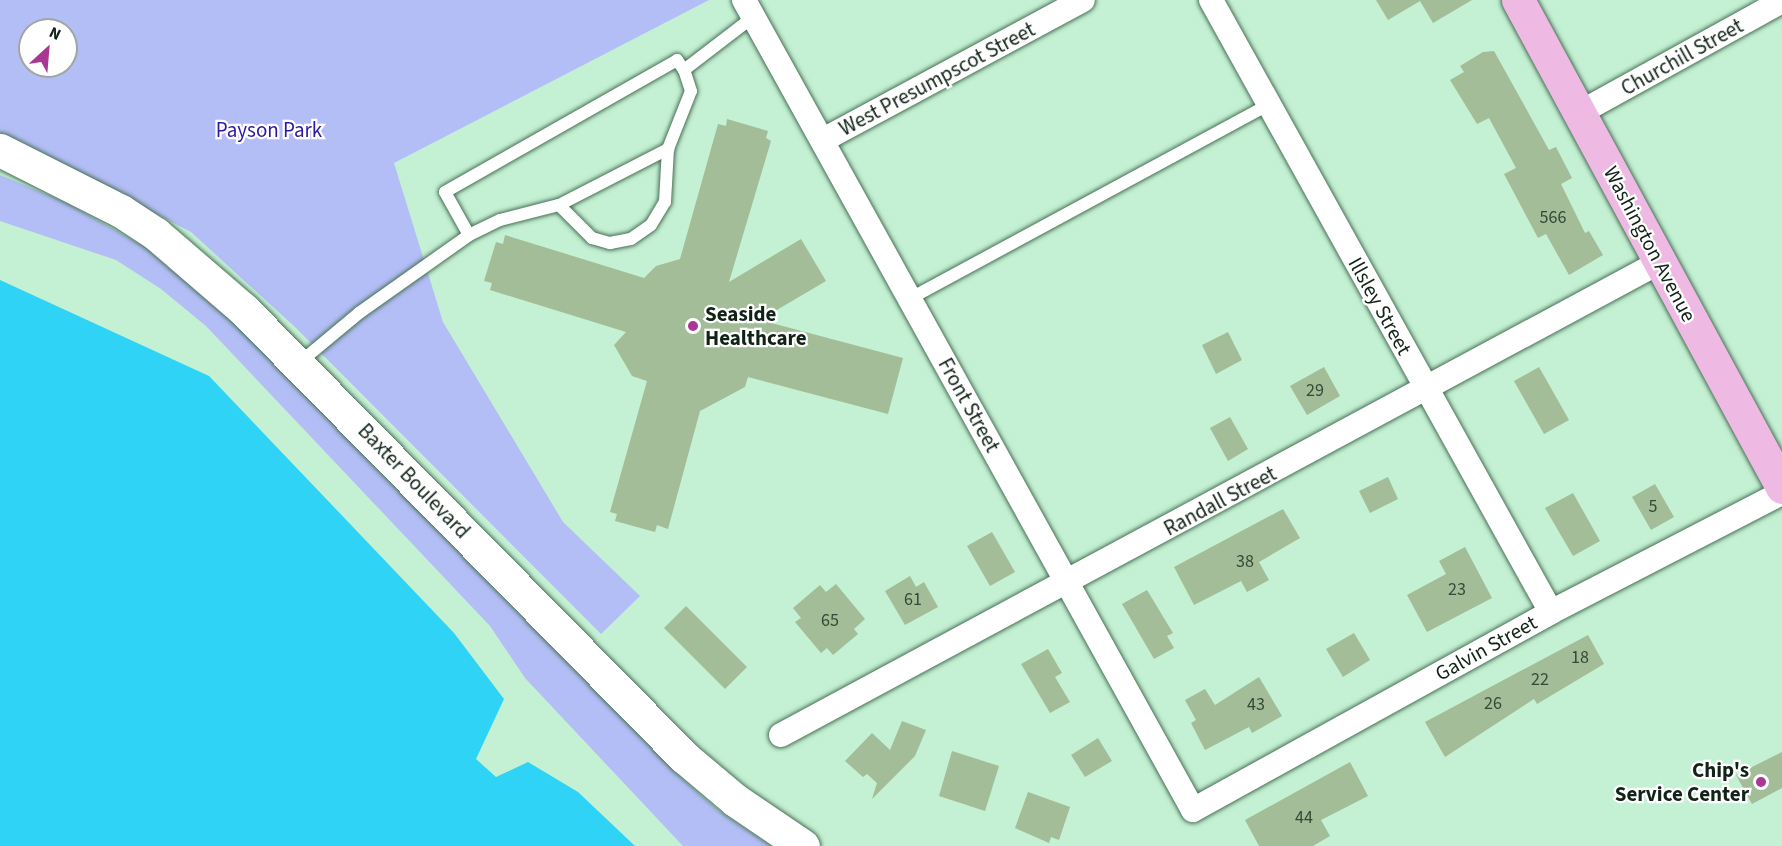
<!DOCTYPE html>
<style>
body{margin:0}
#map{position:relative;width:1782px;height:846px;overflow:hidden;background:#c4f0d3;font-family:"Source Sans 3",sans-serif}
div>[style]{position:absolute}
.green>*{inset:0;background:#b3bef6}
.water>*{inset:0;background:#2ed3f5}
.building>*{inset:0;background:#a2bd97}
.roads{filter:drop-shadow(0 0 2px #487057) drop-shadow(0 0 2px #487057)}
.lane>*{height:12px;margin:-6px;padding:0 6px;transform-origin:6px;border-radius:6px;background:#fff}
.street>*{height:24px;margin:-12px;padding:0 12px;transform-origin:12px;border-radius:12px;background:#fff}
.secondary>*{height:33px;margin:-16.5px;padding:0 16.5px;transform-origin:16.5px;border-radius:16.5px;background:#fff}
.primary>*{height:33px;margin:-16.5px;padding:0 16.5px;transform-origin:16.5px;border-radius:16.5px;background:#eeb9e2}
.dots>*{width:16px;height:16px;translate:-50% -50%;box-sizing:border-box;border:3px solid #fff;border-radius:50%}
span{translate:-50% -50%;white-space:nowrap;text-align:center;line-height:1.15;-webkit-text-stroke:4.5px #fff;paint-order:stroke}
.number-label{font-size:18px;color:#354937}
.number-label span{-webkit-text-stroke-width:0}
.street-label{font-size:21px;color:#112217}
.park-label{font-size:21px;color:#2d1aa1}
.poi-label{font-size:21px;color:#112217;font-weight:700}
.left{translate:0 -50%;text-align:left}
.right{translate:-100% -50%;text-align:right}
.north{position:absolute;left:18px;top:18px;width:60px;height:60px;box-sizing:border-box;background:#fff;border:2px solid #a0a7a2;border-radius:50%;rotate:26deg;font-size:16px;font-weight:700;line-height:24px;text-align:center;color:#112217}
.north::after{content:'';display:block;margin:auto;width:21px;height:27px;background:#a93793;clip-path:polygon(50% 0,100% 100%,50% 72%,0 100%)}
</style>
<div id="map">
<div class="green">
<div style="clip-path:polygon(evenodd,0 0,709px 0,394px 163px,443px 322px,563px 522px,640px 596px,601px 634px,295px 327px,191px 232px,0 133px,0 0,30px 30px,66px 30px,66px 66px,30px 66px,30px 30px)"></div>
<div style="clip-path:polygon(0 175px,65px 202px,163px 257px,298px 383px,370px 462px,680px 777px,719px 811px,771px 846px,683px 846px,525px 678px,490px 626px,206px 326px,161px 289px,116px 260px,0 221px)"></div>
</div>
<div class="water">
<div style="clip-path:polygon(0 280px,209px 376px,454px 633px,504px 699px,476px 759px,496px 777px,528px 762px,578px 792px,635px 846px,0 846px)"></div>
</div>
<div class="building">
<div style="clip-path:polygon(1376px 0,1472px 0,1433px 23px,1420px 1px,1388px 20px)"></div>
<div style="clip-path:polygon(1494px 51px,1549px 150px,1556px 147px,1572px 178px,1561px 184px,1585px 233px,1589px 231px,1603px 255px,1569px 275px,1546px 234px,1538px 238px,1504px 174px,1516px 168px,1489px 118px,1477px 124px,1450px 80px,1464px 72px,1460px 66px,1483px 52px)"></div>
<div style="clip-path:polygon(727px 119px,768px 131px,766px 138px,771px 141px,729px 282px,801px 239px,826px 281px,760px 320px,903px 358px,888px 414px,748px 377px,745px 387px,700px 411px,668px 529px,657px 525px,655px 532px,615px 521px,617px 514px,610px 512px,647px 381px,632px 376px,614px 345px,626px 332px,490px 290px,492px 283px,484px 281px,496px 242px,503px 244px,505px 235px,644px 278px,656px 266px,680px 259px,718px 124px,726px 126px)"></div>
<div style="clip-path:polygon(1228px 332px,1242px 360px,1216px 374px,1202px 345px)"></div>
<div style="clip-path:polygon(1324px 367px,1340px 396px,1307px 415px,1290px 386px)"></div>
<div style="clip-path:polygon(1539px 367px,1569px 420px,1544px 434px,1514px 381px)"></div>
<div style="clip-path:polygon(1230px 417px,1248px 449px,1228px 461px,1210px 428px)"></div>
<div style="clip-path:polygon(1388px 477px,1398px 499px,1370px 513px,1359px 491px)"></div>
<div style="clip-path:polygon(1655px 484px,1674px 517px,1651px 530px,1632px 497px)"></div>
<div style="clip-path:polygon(1573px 493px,1600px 541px,1573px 556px,1545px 508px)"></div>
<div style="clip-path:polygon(1283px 509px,1300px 538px,1259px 562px,1269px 580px,1247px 592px,1241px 581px,1194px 605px,1174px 567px)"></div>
<div style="clip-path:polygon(992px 532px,1015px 572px,990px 586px,967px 546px)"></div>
<div style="clip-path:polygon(1465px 547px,1492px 598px,1427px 632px,1407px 595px,1446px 574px,1439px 561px)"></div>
<div style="clip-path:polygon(910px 576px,916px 587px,924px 582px,938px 607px,905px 625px,885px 591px)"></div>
<div style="clip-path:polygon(836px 584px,865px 619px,854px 629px,858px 634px,833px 655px,827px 648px,821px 653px,795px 622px,801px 618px,793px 608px,820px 585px,826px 592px)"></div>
<div style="clip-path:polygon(1147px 590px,1173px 633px,1167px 636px,1174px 648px,1154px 659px,1122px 604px)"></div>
<div style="clip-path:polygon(686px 606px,747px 667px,725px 689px,664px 628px)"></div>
<div style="clip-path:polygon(1354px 633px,1370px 660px,1343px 677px,1326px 649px)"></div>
<div style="clip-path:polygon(1588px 635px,1604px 664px,1537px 704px,1534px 699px,1445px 757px,1425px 722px)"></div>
<div style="clip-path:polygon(1048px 649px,1062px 673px,1055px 677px,1070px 702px,1050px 713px,1021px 664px)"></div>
<div style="clip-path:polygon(1259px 677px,1282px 716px,1252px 733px,1249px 727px,1205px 750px,1191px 723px,1196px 720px,1185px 700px,1205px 689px,1215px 705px)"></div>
<div style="clip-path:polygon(902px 721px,926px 730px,915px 756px,872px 799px,877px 783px,867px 774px,863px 777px,845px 761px,872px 733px,890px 750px)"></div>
<div style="clip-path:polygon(1098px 738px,1112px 761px,1085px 777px,1071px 755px)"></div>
<div style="clip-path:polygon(952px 751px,999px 766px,985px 811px,939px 796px)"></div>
<div style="clip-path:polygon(1782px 752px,1782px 788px,1752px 804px,1736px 775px)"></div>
<div style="clip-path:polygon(1350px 762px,1368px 796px,1321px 820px,1330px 836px,1313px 846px,1259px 846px,1245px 820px)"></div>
<div style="clip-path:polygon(1028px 792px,1070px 807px,1059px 840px,1051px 837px,1049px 843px,1015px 828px)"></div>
</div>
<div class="roads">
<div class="lane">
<div style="left:559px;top:205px;width:123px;rotate:-27.2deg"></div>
<div style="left:469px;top:235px;width:49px;rotate:-119.2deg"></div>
<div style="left:445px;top:192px;width:267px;rotate:-29.6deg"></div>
<div style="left:677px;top:60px;width:12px;rotate:55deg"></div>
<div style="left:911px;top:298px;width:406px;rotate:-28.4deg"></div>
<div style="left:299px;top:363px;width:78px;rotate:-39.8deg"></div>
<div style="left:359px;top:313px;width:135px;rotate:-35.3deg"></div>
<div style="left:469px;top:235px;width:34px;rotate:-26deg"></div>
<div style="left:500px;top:220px;width:61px;rotate:-14.3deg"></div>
<div style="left:559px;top:205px;width:47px;rotate:45deg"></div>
<div style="left:592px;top:238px;width:19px;rotate:16deg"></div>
<div style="left:610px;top:243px;width:21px;rotate:-11deg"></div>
<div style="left:631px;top:239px;width:24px;rotate:-35deg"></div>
<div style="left:651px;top:225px;width:27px;rotate:-59deg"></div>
<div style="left:665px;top:202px;width:53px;rotate:-86.8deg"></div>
<div style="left:668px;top:149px;width:62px;rotate:-68.4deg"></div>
<div style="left:691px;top:91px;width:22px;rotate:-108deg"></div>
<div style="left:684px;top:70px;width:87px;rotate:-37.5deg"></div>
</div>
<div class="street">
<div style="left:744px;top:0;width:926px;rotate:61deg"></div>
<div style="left:1193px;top:810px;width:409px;rotate:-28.9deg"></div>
<div style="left:1551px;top:612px;width:260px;rotate:-27.3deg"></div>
<div style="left:1211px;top:0;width:700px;rotate:60.95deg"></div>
<div style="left:1581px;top:112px;width:230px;rotate:-28.9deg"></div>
<div style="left:823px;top:140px;width:295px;rotate:-28.3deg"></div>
<div style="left:781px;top:735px;width:996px;rotate:-28.29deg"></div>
</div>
<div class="secondary">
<div style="left:0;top:150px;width:136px;rotate:26.8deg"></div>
<div style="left:121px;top:211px;width:42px;rotate:33.3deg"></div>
<div style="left:156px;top:234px;width:116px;rotate:40.8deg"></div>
<div style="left:244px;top:310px;width:627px;rotate:45.45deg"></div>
<div style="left:684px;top:757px;width:67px;rotate:40.1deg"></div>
<div style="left:735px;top:800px;width:82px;rotate:34.1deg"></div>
</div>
<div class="primary">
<div style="left:1518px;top:0;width:554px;rotate:61.54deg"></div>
</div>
</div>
<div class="dots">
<div style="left:693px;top:326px;background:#a93793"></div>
<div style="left:1761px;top:782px;background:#a93793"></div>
</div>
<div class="number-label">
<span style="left:1553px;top:218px">566</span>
<span style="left:1315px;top:391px">29</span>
<span style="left:1653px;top:507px">5</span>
<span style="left:1245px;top:562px">38</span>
<span style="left:1457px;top:590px">23</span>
<span style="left:913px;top:600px">61</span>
<span style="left:830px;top:621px">65</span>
<span style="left:1580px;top:658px">18</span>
<span style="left:1540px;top:680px">22</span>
<span style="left:1493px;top:704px">26</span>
<span style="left:1256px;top:705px">43</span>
<span style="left:1304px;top:818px">44</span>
</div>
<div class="street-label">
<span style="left:1682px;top:57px;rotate:-29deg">Churchill Street</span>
<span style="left:937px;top:79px;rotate:-28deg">West Presumpscot Street</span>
<span style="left:1650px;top:244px;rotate:62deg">Washington Avenue</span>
<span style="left:1380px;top:306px;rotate:61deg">Illsley Street</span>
<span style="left:969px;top:405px;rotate:61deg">Front Street</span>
<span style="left:414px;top:481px;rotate:46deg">Baxter Boulevard</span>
<span style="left:1220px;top:501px;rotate:-28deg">Randall Street</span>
<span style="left:1486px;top:648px;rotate:-29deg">Galvin Street</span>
</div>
<div class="park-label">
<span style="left:269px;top:130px">Payson Park</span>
</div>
<div class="poi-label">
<span class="left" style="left:705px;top:326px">Seaside<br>Healthcare</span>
<span class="right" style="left:1749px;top:782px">Chip's<br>Service Center</span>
</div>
<div class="north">N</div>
</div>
